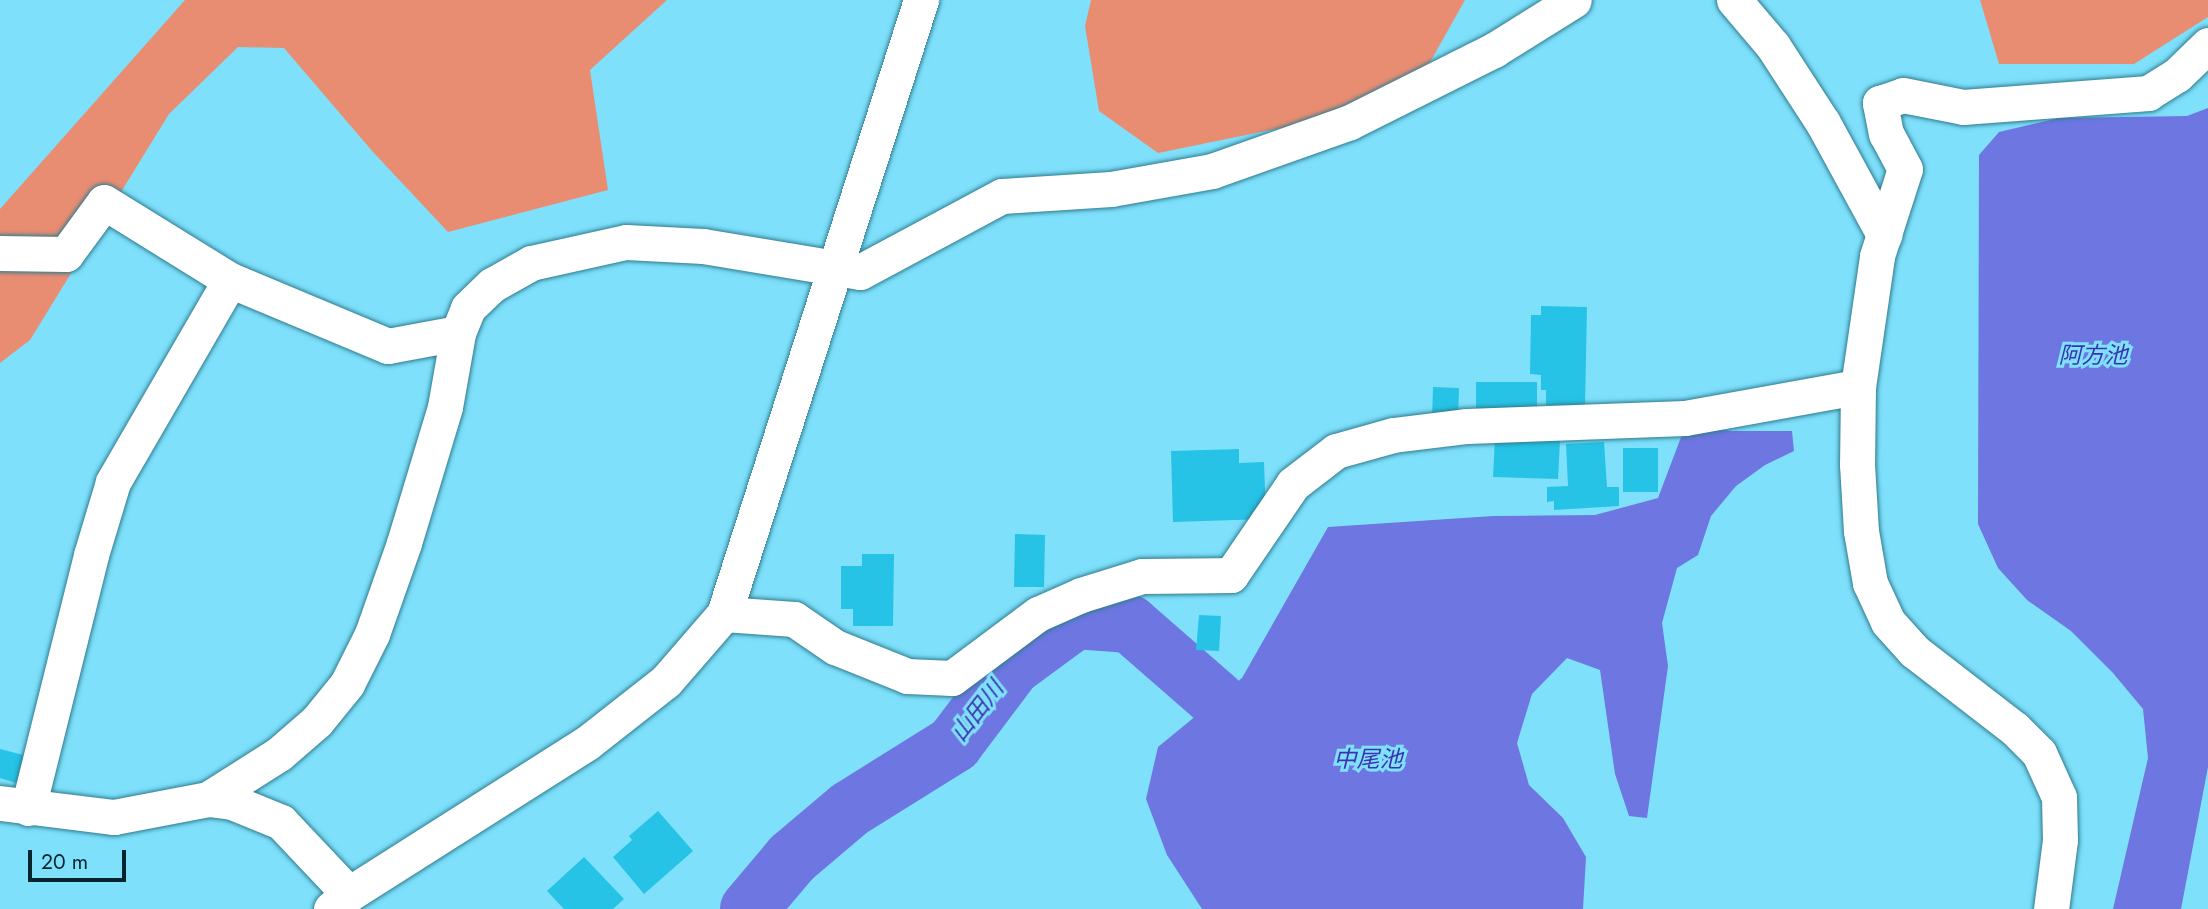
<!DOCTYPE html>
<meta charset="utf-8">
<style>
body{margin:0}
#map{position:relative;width:2208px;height:909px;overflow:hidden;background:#7ee0fb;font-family:Jost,"Noto Sans JP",sans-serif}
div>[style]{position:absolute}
.green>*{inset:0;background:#e98d72}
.water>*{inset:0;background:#6e76e2}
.river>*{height:58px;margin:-29px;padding:0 29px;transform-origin:29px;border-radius:29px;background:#6e76e2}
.building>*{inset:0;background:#26c3e6}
.roads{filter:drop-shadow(0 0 2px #2f7c8f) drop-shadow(0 0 2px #2f7c8f)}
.street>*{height:35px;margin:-17.5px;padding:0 17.5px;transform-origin:17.5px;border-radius:17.5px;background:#fff}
span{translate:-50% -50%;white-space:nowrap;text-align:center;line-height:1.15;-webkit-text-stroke:6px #7ee0fb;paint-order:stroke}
.water-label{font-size:23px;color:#3c32b1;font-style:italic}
.scale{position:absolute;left:28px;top:850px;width:98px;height:32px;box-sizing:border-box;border:4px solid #04252d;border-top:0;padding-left:9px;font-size:21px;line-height:24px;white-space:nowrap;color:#04252d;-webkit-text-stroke:5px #7ee0fb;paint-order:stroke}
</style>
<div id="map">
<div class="green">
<div style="clip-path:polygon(185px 0,667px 0,590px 70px,608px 190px,448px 232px,373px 152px,284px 48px,238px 47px,169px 114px,30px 340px,0 363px,0 209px)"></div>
<div style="clip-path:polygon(1091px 0,1465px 0,1420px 80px,1310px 122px,1158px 153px,1099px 111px,1085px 26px)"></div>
<div style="clip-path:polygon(1980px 0,2208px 0,2208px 17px,2134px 64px,1999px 64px)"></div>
</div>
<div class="water">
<div style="clip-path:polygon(2208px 108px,2208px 767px,2181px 909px,2113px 909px,2148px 758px,2143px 709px,2113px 673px,2071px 631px,2027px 600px,1998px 568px,1978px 524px,1979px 155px,1999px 132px,2059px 118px,2187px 116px)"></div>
<div style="clip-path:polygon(1686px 424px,1732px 431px,1792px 431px,1794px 451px,1765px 465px,1736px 486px,1711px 516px,1698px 555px,1677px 568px,1662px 623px,1668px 666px,1647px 818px,1629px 816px,1615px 774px,1600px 670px,1567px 658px,1532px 694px,1517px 743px,1529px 785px,1563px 818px,1586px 857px,1583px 909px,1202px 909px,1167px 855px,1146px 799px,1158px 747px,1242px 678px,1328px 527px,1493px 516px,1595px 515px,1658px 498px)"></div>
</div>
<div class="river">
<div style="left:749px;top:909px;width:67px;rotate:-49.9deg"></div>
<div style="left:792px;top:858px;width:76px;rotate:-40.2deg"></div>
<div style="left:850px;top:809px;width:123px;rotate:-32deg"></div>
<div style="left:954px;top:744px;width:96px;rotate:-53deg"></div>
<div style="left:1012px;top:667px;width:79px;rotate:-36.3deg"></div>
<div style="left:1076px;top:620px;width:54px;rotate:4.2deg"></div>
<div style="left:1130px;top:624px;width:116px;rotate:41.1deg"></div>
</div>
<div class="building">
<div style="clip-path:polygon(1541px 306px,1587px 307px,1585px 406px,1546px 405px,1546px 390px,1541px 390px,1541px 375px,1530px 374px,1531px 315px,1541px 315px)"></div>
<div style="clip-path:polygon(1476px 382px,1537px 382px,1537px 417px,1476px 417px)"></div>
<div style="clip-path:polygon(1433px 387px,1459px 388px,1458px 421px,1432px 420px)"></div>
<div style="clip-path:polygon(1495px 438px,1560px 441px,1558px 479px,1493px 477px)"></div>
<div style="clip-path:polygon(1604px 442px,1607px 487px,1619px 487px,1619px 506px,1554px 510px,1554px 501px,1547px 502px,1547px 487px,1568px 486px,1566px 444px)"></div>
<div style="clip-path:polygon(1623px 448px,1658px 448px,1658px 492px,1623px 492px)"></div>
<div style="clip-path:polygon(1239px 449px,1239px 463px,1264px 462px,1266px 519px,1173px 522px,1171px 451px)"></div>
<div style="clip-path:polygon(1015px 534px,1045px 535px,1044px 587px,1014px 587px)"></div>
<div style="clip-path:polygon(862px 554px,894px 554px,893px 626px,853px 626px,853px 609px,841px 609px,841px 566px,862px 566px)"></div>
<div style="clip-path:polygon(1199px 615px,1221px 616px,1219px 651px,1196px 650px)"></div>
<div style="clip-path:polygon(0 749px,27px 756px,20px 784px,0 778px)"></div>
<div style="clip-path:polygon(658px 811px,693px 851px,644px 894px,613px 857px,632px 840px,629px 836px)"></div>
<div style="clip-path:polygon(584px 857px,624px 899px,613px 909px,564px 909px,547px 891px)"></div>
</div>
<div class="roads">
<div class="street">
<div style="left:1734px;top:0;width:60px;rotate:49.7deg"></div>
<div style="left:1773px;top:46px;width:92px;rotate:57deg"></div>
<div style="left:1823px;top:123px;width:128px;rotate:61.4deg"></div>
<div style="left:0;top:253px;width:66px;rotate:0.9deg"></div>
<div style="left:66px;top:254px;width:64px;rotate:-53.8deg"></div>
<div style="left:104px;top:202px;width:148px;rotate:31.8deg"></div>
<div style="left:1858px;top:387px;width:77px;rotate:90.7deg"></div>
<div style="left:1857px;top:464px;width:67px;rotate:86.6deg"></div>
<div style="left:1861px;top:531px;width:53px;rotate:80.2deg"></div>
<div style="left:1870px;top:583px;width:43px;rotate:65.2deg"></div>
<div style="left:1888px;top:622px;width:39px;rotate:48deg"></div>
<div style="left:1914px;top:651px;width:128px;rotate:37.7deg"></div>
<div style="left:2015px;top:729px;width:34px;rotate:45deg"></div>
<div style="left:2039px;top:753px;width:48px;rotate:65.6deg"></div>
<div style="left:2059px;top:797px;width:43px;rotate:88.7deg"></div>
<div style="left:2060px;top:840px;width:70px;rotate:97.4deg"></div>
<div style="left:724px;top:614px;width:70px;rotate:4.1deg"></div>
<div style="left:794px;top:619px;width:50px;rotate:34.3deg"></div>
<div style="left:835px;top:647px;width:78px;rotate:21.9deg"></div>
<div style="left:907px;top:676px;width:45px;rotate:2.5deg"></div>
<div style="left:952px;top:678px;width:107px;rotate:-36.7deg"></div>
<div style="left:1038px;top:614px;width:47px;rotate:-23.8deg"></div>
<div style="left:1081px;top:595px;width:64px;rotate:-17.3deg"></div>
<div style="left:1142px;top:576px;width:89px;rotate:-0.6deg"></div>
<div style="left:1231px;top:575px;width:110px;rotate:-55.7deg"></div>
<div style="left:1293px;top:484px;width:54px;rotate:-37.5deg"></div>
<div style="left:1336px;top:451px;width:59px;rotate:-15.7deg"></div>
<div style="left:1393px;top:435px;width:75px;rotate:-6.9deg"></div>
<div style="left:1467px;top:426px;width:218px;rotate:-2.1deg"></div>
<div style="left:1685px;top:418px;width:176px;rotate:-10.2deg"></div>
<div style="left:1858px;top:387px;width:132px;rotate:-81.7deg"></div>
<div style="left:1877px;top:256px;width:91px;rotate:-72.2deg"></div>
<div style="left:1905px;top:169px;width:40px;rotate:-118deg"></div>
<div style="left:1886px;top:134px;width:32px;rotate:-101deg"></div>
<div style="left:1880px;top:103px;width:24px;rotate:-19deg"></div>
<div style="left:1903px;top:95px;width:61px;rotate:11.3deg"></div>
<div style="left:1963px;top:107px;width:186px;rotate:-4.3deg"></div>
<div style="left:2148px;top:93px;width:34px;rotate:-32deg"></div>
<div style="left:2177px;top:75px;width:43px;rotate:-44.1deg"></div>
<div style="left:208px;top:799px;width:84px;rotate:-32.4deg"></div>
<div style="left:279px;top:754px;width:50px;rotate:-41deg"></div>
<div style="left:317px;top:721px;width:48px;rotate:-51deg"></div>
<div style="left:347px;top:684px;width:56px;rotate:-63.4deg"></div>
<div style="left:372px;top:634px;width:96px;rotate:-70.6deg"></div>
<div style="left:404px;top:543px;width:142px;rotate:-73.2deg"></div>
<div style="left:445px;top:407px;width:75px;rotate:-80deg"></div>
<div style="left:458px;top:333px;width:27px;rotate:-68deg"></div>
<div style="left:468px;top:308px;width:33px;rotate:-44deg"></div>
<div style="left:492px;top:285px;width:45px;rotate:-29.4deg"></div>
<div style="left:531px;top:263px;width:97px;rotate:-12.5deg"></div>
<div style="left:626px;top:242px;width:77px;rotate:3deg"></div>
<div style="left:703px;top:246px;width:159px;rotate:9.4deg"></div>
<div style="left:860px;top:272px;width:161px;rotate:-28.2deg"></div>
<div style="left:1002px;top:196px;width:109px;rotate:-3.7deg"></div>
<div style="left:1111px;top:189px;width:103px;rotate:-10.1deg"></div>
<div style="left:1212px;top:171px;width:146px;rotate:-19.5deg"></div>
<div style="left:1350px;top:122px;width:161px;rotate:-26.6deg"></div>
<div style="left:1494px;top:50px;width:94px;rotate:-32deg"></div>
<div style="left:0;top:803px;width:115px;rotate:7deg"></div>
<div style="left:114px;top:817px;width:96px;rotate:-10.8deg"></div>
<div style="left:208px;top:799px;width:24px;rotate:7deg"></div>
<div style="left:232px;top:802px;width:53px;rotate:22.2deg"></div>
<div style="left:281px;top:822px;width:99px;rotate:46.6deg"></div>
<div style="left:28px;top:808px;width:261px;rotate:-76deg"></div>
<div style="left:91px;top:555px;width:76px;rotate:-73.2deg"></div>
<div style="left:113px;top:482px;width:233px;rotate:-59.9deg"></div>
<div style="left:230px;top:280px;width:171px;rotate:22.7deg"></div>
<div style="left:388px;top:346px;width:71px;rotate:-10.5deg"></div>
<div style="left:331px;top:909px;width:23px;rotate:-40deg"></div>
<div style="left:349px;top:894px;width:282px;rotate:-32.4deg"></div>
<div style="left:587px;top:743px;width:100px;rotate:-38.1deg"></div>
<div style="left:666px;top:681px;width:89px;rotate:-49.1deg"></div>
<div style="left:724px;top:614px;width:645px;rotate:-72.21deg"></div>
</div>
</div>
<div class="water-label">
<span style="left:2093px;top:355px">阿方池</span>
<span style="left:977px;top:711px;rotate:-52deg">山田川</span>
<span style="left:1368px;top:759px">中尾池</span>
</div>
<div class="scale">20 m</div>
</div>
